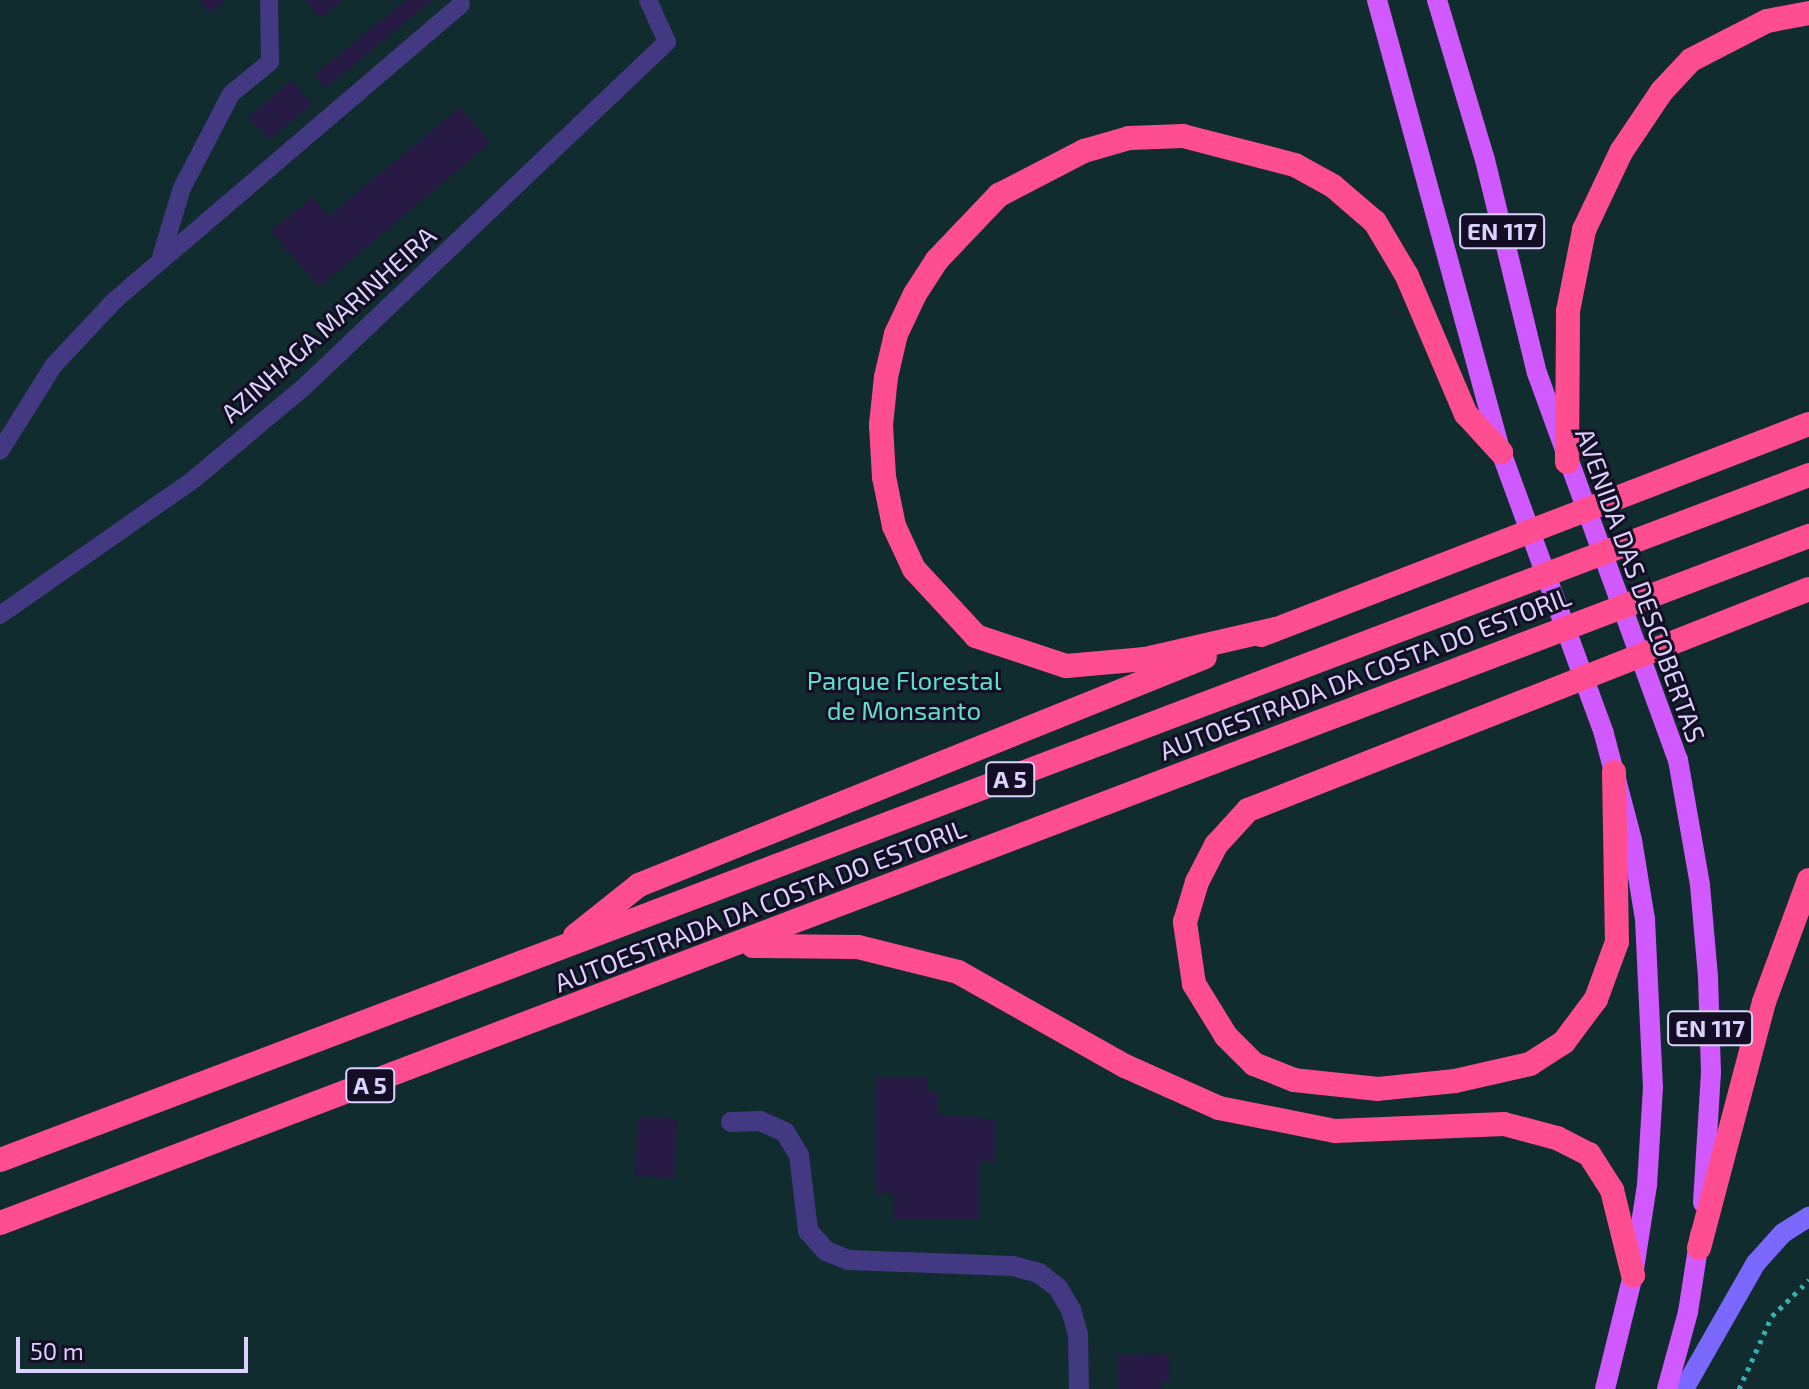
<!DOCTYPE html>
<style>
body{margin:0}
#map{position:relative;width:1809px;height:1389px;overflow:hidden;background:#140e24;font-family:"Exo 2",sans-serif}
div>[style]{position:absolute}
.green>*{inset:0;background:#112c2e}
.building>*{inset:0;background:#271a45}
.path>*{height:5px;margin-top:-2.5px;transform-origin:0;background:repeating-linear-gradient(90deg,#2fb1b6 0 4px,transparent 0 10px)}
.lane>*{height:18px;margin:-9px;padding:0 9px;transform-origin:9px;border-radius:9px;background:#433983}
.street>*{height:20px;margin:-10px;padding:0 10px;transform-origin:10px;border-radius:10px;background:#433983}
.secondary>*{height:20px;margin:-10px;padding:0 10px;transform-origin:10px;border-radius:10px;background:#7b69ff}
.primary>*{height:20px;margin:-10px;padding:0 10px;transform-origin:10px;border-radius:10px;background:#d059ff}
.highway>*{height:24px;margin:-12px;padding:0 12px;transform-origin:12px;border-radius:12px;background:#ff4d91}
span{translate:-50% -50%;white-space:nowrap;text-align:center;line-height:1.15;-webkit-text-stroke:6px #140e24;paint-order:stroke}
.shield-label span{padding:2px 6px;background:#140e24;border:2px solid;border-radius:6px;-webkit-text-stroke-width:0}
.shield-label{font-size:24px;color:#dbd2ff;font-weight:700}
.street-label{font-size:26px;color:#dbd2ff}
.park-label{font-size:26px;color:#5ddfcb}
.scale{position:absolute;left:16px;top:1337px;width:232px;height:36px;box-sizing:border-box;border:4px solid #dbd2ff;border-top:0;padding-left:10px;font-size:24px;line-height:28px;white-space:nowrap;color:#dbd2ff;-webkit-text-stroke:6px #140e24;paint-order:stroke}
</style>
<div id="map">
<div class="green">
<div style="clip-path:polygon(0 0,1809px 0,1809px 1389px,0 1389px)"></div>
</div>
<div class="building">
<div style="clip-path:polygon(199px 0,226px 0,210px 13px)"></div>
<div style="clip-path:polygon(305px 0,343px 0,320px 18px)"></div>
<div style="clip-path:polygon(406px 0,433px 0,325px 88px,314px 75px)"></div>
<div style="clip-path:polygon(292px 80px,312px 104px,269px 140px,249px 117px)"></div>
<div style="clip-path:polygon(460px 107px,490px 143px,319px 287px,271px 231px,313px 197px,329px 216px)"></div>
<div style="clip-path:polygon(875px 1078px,928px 1078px,928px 1091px,937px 1091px,937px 1114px,996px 1120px,996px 1161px,979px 1161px,979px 1219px,894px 1219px,894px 1194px,875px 1194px)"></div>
<div style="clip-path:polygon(638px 1117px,677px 1119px,675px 1178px,635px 1176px)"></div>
<div style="clip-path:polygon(1162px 1354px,1170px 1357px,1170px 1381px,1162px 1381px,1162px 1389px,1117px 1389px,1117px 1355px)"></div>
</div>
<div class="path">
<div style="left:1739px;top:1389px;width:80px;rotate:-65.7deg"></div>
<div style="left:1772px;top:1316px;width:52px;rotate:-44.2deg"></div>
</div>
<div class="lane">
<div style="left:161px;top:257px;width:72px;rotate:-73.1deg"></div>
<div style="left:182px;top:188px;width:106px;rotate:-62.5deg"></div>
<div style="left:231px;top:94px;width:50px;rotate:-39.4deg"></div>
<div style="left:270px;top:62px;width:62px;rotate:-90.9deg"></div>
<div style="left:0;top:451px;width:102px;rotate:-57.9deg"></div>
<div style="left:54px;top:365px;width:89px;rotate:-46.8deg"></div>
<div style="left:115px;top:300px;width:455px;rotate:-40.5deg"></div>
<div style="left:0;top:615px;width:237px;rotate:-35deg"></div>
<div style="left:194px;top:479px;width:142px;rotate:-39.9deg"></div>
<div style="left:303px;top:388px;width:502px;rotate:-43.55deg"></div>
<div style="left:667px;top:42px;width:46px;rotate:-114.3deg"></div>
</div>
<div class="street">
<div style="left:731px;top:1122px;width:29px;rotate:-2deg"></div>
<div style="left:760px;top:1121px;width:27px;rotate:24deg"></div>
<div style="left:785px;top:1132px;width:27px;rotate:59deg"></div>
<div style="left:799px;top:1155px;width:77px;rotate:83.2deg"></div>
<div style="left:808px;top:1231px;width:27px;rotate:48deg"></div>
<div style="left:826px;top:1251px;width:24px;rotate:22deg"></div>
<div style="left:848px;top:1260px;width:165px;rotate:2.1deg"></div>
<div style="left:1013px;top:1266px;width:27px;rotate:15deg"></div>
<div style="left:1039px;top:1273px;width:24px;rotate:38deg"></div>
<div style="left:1058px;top:1288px;width:26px;rotate:59deg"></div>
<div style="left:1071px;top:1310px;width:25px;rotate:74deg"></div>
<div style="left:1078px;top:1334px;width:55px;rotate:89deg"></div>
</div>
<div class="secondary">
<div style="left:1684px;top:1389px;width:145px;rotate:-60.3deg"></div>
<div style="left:1756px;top:1263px;width:40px;rotate:-48deg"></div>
<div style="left:1783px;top:1233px;width:31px;rotate:-32deg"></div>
</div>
<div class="primary">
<div style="left:1377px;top:0;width:469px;rotate:74.7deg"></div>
<div style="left:1501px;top:452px;width:300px;rotate:69.9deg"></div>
<div style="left:1604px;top:734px;width:110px;rotate:75.2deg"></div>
<div style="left:1632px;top:840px;width:80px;rotate:80.7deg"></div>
<div style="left:1645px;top:919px;width:168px;rotate:87.3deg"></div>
<div style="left:1653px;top:1087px;width:98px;rotate:93.5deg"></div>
<div style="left:1647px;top:1185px;width:91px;rotate:98.8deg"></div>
<div style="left:1633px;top:1275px;width:117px;rotate:103.8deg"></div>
<div style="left:1437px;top:0;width:167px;rotate:73.3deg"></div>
<div style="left:1485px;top:160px;width:219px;rotate:76.3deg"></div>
<div style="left:1537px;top:373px;width:412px;rotate:70deg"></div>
<div style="left:1678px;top:760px;width:127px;rotate:80deg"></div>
<div style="left:1700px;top:885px;width:92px;rotate:85deg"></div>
<div style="left:1708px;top:977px;width:95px;rotate:88.2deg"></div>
<div style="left:1711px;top:1072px;width:131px;rotate:93.5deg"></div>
<div style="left:1667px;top:1389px;width:80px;rotate:-74.7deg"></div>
<div style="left:1688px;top:1312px;width:78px;rotate:-81.1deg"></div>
</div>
<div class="highway">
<div style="left:1567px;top:462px;width:151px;rotate:-89.6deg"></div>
<div style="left:1568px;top:311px;width:83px;rotate:-78.8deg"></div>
<div style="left:1584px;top:230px;width:86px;rotate:-64.6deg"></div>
<div style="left:1621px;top:152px;width:73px;rotate:-56.1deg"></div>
<div style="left:1662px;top:91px;width:42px;rotate:-46.9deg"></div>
<div style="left:1691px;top:60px;width:85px;rotate:-27.2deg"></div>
<div style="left:1767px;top:21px;width:43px;rotate:-10.8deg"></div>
<div style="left:1275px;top:629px;width:133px;rotate:167deg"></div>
<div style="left:1145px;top:659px;width:79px;rotate:174.9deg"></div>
<div style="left:1066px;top:666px;width:95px;rotate:-161.6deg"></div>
<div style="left:976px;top:636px;width:91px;rotate:-132.8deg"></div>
<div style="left:914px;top:569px;width:47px;rotate:-114.9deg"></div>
<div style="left:894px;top:526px;width:50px;rotate:-101.5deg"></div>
<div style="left:884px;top:477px;width:52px;rotate:-93.3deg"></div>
<div style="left:881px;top:425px;width:48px;rotate:-84.1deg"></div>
<div style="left:886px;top:377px;width:44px;rotate:-76.9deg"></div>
<div style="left:896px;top:334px;width:44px;rotate:-64.6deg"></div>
<div style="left:915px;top:294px;width:40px;rotate:-57.1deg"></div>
<div style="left:937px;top:260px;width:90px;rotate:-46.4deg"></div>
<div style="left:999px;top:195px;width:96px;rotate:-27.4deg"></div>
<div style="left:1084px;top:151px;width:47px;rotate:-16.1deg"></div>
<div style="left:1129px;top:138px;width:54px;rotate:-2.1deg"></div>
<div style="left:1183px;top:136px;width:116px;rotate:14.5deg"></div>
<div style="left:1295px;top:165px;width:43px;rotate:28.9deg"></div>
<div style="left:1333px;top:186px;width:55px;rotate:40.6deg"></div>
<div style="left:1375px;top:222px;width:63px;rotate:59.3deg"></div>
<div style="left:1407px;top:276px;width:150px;rotate:66.9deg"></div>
<div style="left:1466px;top:414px;width:52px;rotate:47.4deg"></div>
<div style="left:1261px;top:635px;width:587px;rotate:-21.06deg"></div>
<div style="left:1614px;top:772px;width:170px;rotate:89deg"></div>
<div style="left:1617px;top:942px;width:61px;rotate:110.2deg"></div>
<div style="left:1596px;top:999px;width:54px;rotate:126.7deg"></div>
<div style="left:1564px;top:1042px;width:40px;rotate:147.1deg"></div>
<div style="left:1530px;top:1064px;width:77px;rotate:167.2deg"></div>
<div style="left:1455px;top:1081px;width:77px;rotate:174.1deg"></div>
<div style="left:1378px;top:1089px;width:84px;rotate:-173.9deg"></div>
<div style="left:1294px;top:1080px;width:43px;rotate:-158.2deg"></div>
<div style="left:1254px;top:1064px;width:40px;rotate:-135deg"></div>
<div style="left:1226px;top:1036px;width:61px;rotate:-121.6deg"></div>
<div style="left:1194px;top:984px;width:63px;rotate:-98.3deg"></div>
<div style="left:1185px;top:922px;width:42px;rotate:-73.3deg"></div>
<div style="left:1197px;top:882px;width:42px;rotate:-62.8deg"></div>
<div style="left:1216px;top:845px;width:47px;rotate:-47.6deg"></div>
<div style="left:1248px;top:810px;width:603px;rotate:-21.5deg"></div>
<div style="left:575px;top:936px;width:82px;rotate:-38.6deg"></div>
<div style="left:639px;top:885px;width:610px;rotate:-21.94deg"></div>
<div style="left:753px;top:946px;width:105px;rotate:0.5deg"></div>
<div style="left:858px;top:947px;width:103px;rotate:14deg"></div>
<div style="left:958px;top:972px;width:192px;rotate:29.4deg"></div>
<div style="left:1125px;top:1066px;width:103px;rotate:24.1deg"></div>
<div style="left:1219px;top:1108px;width:118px;rotate:11.2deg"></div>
<div style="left:1335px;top:1131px;width:169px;rotate:-2.4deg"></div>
<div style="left:1504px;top:1124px;width:55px;rotate:14.8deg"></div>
<div style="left:1557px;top:1138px;width:36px;rotate:27deg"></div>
<div style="left:1589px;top:1154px;width:43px;rotate:57.4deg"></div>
<div style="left:1612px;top:1190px;width:88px;rotate:76.1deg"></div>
<div style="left:0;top:1160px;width:1934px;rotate:-20.74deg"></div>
<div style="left:0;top:1223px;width:1935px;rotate:-20.8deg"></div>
<div style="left:1699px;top:1248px;width:254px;rotate:-75.2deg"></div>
<div style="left:1764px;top:1002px;width:130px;rotate:-69.8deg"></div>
</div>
<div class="shield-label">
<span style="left:1502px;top:231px">EN 117</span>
<span style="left:1010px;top:779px">A 5</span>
<span style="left:1710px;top:1028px">EN 117</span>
<span style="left:370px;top:1085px">A 5</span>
</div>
<div class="street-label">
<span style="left:328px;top:324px;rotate:-42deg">AZINHAGA MARINHEIRA</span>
<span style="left:1641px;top:585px;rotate:70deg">AVENIDA DAS DESCOBERTAS</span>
<span style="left:1365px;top:673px;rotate:-21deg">AUTOESTRADA DA COSTA DO ESTORIL</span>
<span style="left:760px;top:905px;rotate:-21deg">AUTOESTRADA DA COSTA DO ESTORIL</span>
</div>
<div class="park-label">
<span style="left:904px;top:695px">Parque Florestal<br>de Monsanto</span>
</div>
<div class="scale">50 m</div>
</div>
